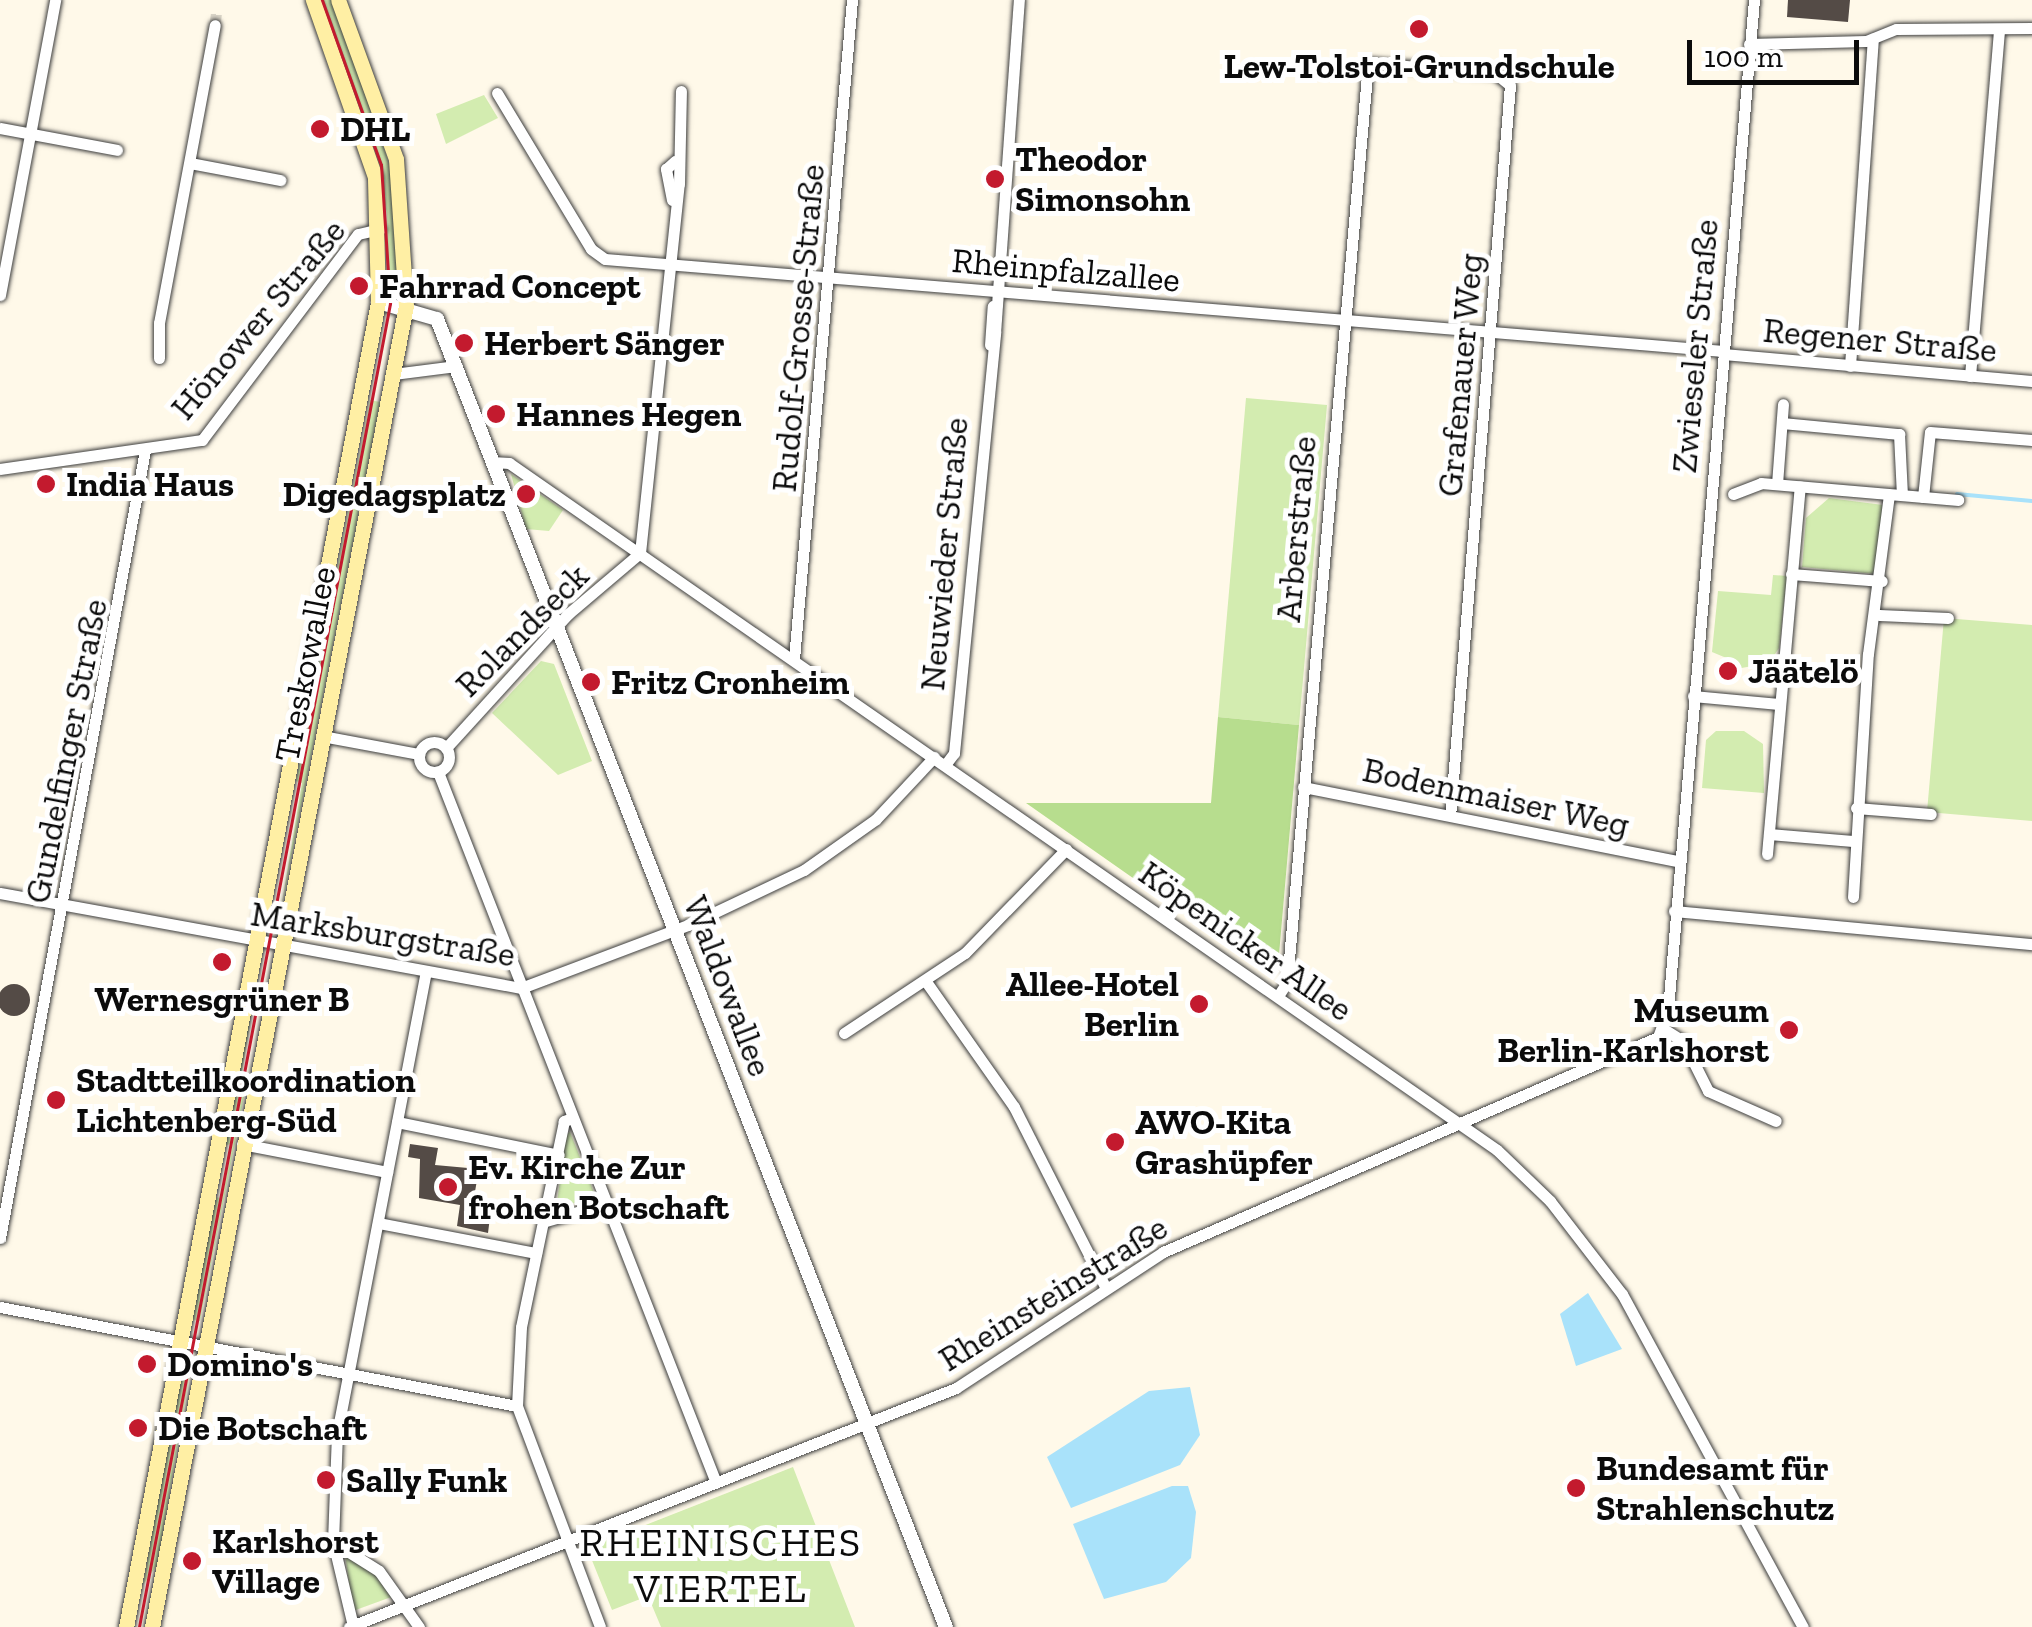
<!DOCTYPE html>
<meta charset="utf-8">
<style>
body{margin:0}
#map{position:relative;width:2032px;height:1627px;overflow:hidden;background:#fff9e9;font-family:"Zilla Slab",serif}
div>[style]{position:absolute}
.green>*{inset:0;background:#d3ecb0}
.forest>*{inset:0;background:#b7dd8e}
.water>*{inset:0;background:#a9e2fa}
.stream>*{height:4px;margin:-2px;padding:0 2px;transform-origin:2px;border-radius:2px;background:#a9e2fa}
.building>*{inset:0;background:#544b46}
.round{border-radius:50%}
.minor-tunnel>*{height:11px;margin-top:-5.5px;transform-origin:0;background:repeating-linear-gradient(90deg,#dad5c8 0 11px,transparent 0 16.5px)}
.roads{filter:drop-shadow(0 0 2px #3e3e3e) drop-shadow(0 0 2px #3e3e3e)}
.minor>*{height:11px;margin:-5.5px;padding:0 5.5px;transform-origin:5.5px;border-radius:5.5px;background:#fff}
.minor>.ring{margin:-5.5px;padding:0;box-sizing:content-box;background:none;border:11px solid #fff;border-radius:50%}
.tertiary>*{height:14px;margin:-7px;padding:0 7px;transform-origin:7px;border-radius:7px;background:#fff}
.secondary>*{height:15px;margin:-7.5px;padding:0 7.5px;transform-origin:7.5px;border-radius:7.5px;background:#ffefa4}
.tram>*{height:2.5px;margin:-1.25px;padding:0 1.25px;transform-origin:1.25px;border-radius:1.25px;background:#c31a2e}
.dots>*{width:28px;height:28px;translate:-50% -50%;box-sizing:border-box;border:5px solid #fff;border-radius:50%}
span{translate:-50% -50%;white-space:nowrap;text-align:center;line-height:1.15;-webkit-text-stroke:10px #fff;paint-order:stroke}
.poi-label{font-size:35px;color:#0b0b0b;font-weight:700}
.left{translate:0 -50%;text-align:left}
.right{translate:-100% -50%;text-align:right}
.street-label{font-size:35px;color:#0b0b0b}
.quarter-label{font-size:40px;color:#0b0b0b;letter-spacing:2.5px}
.scale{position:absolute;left:1687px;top:40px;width:172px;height:45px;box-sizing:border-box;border:5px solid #0b0b0b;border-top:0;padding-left:12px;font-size:30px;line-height:35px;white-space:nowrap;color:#0b0b0b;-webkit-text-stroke:8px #fff;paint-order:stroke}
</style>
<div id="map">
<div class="green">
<div style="clip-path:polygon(319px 0,332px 0,392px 172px,399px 294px,389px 292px,387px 214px,373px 144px)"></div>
<div style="clip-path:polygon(484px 95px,498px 118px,446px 144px,436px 114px)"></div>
<div style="clip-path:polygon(1246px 398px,1327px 405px,1299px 725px,1218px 717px)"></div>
<div style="clip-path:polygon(370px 400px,380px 402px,280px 915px,302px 783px,296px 781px)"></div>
<div style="clip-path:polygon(511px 474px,563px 510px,549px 531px,526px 529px)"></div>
<div style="clip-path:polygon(1829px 498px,1883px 505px,1876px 574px,1802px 567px,1806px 518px)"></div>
<div style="clip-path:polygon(1773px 575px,1787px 576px,1779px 648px,1769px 663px,1736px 669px,1736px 662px,1712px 652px,1718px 591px,1771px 595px)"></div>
<div style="clip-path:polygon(1944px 618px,2032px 625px,2032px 821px,1927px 812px)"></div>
<div style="clip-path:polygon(541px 661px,554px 664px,592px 761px,558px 775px,492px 713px)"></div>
<div style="clip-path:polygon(1716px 731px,1744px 731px,1763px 744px,1764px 793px,1702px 788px,1706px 740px)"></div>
<div style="clip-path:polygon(258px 975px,239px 1090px,245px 1092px,200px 1321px,190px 1319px,214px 1197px,222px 1198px,233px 1143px,224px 1146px)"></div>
<div style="clip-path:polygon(570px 1132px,595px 1195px,556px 1210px,566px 1134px)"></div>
<div style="clip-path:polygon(182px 1365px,191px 1366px,157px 1565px,143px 1585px)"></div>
<div style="clip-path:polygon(793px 1467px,855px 1627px,661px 1627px,648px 1596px,612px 1610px,587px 1548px)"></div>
<div style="clip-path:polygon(345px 1554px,378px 1576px,394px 1596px,353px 1611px)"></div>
</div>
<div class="forest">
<div style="clip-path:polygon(1218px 717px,1299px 725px,1278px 966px,1267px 972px,1026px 803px,1211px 803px)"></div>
</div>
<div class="water">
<div style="clip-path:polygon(1588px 1293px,1622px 1349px,1576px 1366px,1560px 1314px)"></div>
<div style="clip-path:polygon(1190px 1387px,1200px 1435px,1180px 1465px,1071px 1508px,1047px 1457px,1149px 1391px)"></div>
<div style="clip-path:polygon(1172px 1486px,1188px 1486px,1196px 1512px,1191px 1558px,1166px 1582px,1104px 1599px,1073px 1524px)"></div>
</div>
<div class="stream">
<div style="left:1957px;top:494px;width:75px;rotate:5.3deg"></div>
</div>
<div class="building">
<div style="clip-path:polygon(1788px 0,1850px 0,1848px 22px,1787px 17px)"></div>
<div class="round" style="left:-2px;top:984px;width:32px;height:32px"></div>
<div style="clip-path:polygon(410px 1144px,438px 1148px,435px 1165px,479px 1169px,471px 1214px,490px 1217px,488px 1233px,457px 1226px,460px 1205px,419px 1198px,420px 1159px,408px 1157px)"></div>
</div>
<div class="minor-tunnel">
<div style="left:215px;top:25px;width:16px;rotate:-83deg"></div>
</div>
<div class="roads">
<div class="minor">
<div style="left:1749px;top:44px;width:117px;rotate:-1.5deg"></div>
<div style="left:1866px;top:41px;width:32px;rotate:-22deg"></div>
<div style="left:1896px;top:29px;width:136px;rotate:-0.4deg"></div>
<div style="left:497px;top:93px;width:182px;rotate:58.9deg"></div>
<div style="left:591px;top:249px;width:17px;rotate:36deg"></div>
<div style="left:605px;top:259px;width:1122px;rotate:4.7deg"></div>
<div style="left:0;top:128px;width:119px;rotate:10.6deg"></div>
<div style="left:190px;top:163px;width:92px;rotate:10.7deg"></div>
<div style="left:672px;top:200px;width:32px;rotate:-101deg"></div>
<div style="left:666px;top:169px;width:12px;rotate:-42deg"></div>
<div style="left:0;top:295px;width:300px;rotate:-79.4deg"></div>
<div style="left:990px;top:345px;width:39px;rotate:-86deg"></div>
<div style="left:1723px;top:354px;width:310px;rotate:5deg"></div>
<div style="left:159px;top:358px;width:35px;rotate:-90deg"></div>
<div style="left:159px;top:323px;width:303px;rotate:-79.4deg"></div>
<div style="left:1850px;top:366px;width:328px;rotate:-86deg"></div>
<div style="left:393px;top:374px;width:64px;rotate:-7.2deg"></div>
<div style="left:1970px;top:376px;width:348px;rotate:-85.2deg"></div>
<div style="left:1782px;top:423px;width:118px;rotate:5.4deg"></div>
<div style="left:1899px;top:434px;width:61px;rotate:87.2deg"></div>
<div style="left:492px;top:462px;width:17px;rotate:3deg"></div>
<div style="left:509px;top:463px;width:1203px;rotate:34.81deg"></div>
<div style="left:1497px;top:1150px;width:74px;rotate:43.9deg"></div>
<div style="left:1550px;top:1201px;width:118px;rotate:52.3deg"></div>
<div style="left:1622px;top:1294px;width:379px;rotate:61.5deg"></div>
<div style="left:0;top:469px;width:204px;rotate:-8.2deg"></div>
<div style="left:202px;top:440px;width:258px;rotate:-52.9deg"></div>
<div style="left:358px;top:234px;width:23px;rotate:-13deg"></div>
<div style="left:1777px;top:484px;width:80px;rotate:-85.7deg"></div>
<div style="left:1733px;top:494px;width:30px;rotate:-21deg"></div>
<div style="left:1761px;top:483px;width:198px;rotate:4.9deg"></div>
<div style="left:1923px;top:497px;width:65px;rotate:-83.9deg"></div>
<div style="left:1930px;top:432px;width:102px;rotate:4.5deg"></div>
<div style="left:640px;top:553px;width:371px;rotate:-84deg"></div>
<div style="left:679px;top:184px;width:93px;rotate:-88.8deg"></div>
<div style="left:1791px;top:574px;width:91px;rotate:4.4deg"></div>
<div style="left:1879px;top:615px;width:69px;rotate:2.5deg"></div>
<div style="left:794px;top:659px;width:662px;rotate:-84.97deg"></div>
<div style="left:1693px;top:696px;width:86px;rotate:5.3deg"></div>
<div style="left:322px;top:736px;width:99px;rotate:10.5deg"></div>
<div class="ring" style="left:419px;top:742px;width:19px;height:19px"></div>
<div style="left:446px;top:748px;width:181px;rotate:-47.7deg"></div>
<div style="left:568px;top:614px;width:94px;rotate:-40.3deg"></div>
<div style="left:945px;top:765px;width:15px;rotate:-53deg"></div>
<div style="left:954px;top:753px;width:422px;rotate:-84.4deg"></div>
<div style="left:995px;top:333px;width:334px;rotate:-85.9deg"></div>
<div style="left:438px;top:772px;width:763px;rotate:68.64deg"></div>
<div style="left:1303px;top:787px;width:382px;rotate:11.2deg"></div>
<div style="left:1856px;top:808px;width:75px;rotate:4.6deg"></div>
<div style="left:1769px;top:834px;width:84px;rotate:4.8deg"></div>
<div style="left:1767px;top:854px;width:369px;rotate:-84.9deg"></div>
<div style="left:0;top:893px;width:530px;rotate:10.33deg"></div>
<div style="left:521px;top:988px;width:178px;rotate:-20.7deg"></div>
<div style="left:688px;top:925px;width:128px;rotate:-25.4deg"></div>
<div style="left:804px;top:870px;width:88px;rotate:-35.3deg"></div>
<div style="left:876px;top:819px;width:85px;rotate:-46.9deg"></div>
<div style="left:1853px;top:897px;width:243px;rotate:-86.5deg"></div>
<div style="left:1868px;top:654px;width:161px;rotate:-82.5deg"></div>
<div style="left:1674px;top:911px;width:360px;rotate:5.3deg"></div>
<div style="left:927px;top:983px;width:151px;rotate:54.9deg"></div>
<div style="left:1014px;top:1107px;width:201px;rotate:63.1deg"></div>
<div style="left:1278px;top:996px;width:17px;rotate:-57deg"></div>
<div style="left:1287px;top:982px;width:923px;rotate:-84.96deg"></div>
<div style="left:1368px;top:63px;width:127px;rotate:4.5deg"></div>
<div style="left:1495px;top:73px;width:19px;rotate:39deg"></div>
<div style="left:1510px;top:85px;width:733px;rotate:94.69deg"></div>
<div style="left:1662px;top:1028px;width:25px;rotate:32deg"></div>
<div style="left:1683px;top:1041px;width:56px;rotate:63.4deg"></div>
<div style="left:1708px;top:1091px;width:74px;rotate:23.8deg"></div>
<div style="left:844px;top:1033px;width:145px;rotate:-33.5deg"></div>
<div style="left:965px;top:953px;width:145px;rotate:-45.8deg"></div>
<div style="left:572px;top:1118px;width:9px;rotate:159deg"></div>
<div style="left:564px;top:1121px;width:210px;rotate:101.8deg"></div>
<div style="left:521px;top:1327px;width:79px;rotate:92.9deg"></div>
<div style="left:517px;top:1406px;width:236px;rotate:69.4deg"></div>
<div style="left:397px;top:1122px;width:165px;rotate:11.5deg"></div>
<div style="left:242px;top:1144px;width:148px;rotate:10.9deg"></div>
<div style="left:546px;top:1221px;width:61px;rotate:-16.1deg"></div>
<div style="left:378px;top:1223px;width:161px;rotate:10.8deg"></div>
<div style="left:0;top:1238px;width:801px;rotate:-79.57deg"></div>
<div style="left:0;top:1307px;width:526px;rotate:10.84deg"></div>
<div style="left:333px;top:1542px;width:54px;rotate:32.2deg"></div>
<div style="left:379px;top:1571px;width:69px;rotate:54.5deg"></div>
<div style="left:353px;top:1626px;width:86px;rotate:-103.4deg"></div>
<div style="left:333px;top:1542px;width:109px;rotate:-87.9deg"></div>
<div style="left:337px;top:1433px;width:466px;rotate:-79.1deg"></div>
<div style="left:349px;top:1627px;width:652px;rotate:-21.49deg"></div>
<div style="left:956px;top:1388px;width:248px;rotate:-33.3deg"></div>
<div style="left:1163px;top:1252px;width:540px;rotate:-23.48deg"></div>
<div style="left:1658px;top:1037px;width:30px;rotate:-70deg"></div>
<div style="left:1668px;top:1009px;width:1013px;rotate:-85.13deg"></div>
</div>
<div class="tertiary">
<div style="left:378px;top:302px;width:61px;rotate:16.1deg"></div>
<div style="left:437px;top:319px;width:1404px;rotate:68.74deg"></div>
</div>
<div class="secondary">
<div style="left:126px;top:1627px;width:1349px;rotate:-79.23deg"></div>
<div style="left:378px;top:302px;width:125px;rotate:-91.4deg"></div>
<div style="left:375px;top:177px;width:188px;rotate:-109.3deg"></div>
<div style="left:152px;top:1627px;width:1345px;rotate:-79.12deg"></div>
<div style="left:406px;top:306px;width:147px;rotate:-93.9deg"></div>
<div style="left:396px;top:159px;width:169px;rotate:-110deg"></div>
</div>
</div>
<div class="tram">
<div style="left:139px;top:1627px;width:1347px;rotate:-79.26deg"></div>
<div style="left:390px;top:304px;width:139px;rotate:-93.7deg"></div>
<div style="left:381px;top:165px;width:175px;rotate:-109.7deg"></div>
</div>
<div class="dots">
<div style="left:1419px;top:29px;background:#c31a2e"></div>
<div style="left:320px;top:129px;background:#c31a2e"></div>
<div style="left:995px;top:179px;background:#c31a2e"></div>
<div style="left:359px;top:286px;background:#c31a2e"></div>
<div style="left:464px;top:343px;background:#c31a2e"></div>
<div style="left:496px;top:414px;background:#c31a2e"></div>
<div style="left:46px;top:484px;background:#c31a2e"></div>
<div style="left:526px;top:494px;background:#c31a2e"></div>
<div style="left:1728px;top:671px;background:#c31a2e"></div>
<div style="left:591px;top:682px;background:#c31a2e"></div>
<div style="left:222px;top:962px;background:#c31a2e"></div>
<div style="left:1199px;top:1004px;background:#c31a2e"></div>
<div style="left:1789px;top:1030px;background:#c31a2e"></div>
<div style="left:56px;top:1100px;background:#c31a2e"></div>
<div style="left:1115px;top:1142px;background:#c31a2e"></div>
<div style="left:448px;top:1187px;background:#c31a2e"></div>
<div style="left:147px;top:1364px;background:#c31a2e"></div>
<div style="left:138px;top:1428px;background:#c31a2e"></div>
<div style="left:326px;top:1480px;background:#c31a2e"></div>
<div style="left:1576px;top:1488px;background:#c31a2e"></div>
<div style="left:192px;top:1561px;background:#c31a2e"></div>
</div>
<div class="poi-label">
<span style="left:1419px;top:66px">Lew-Tolstoi-Grundschule</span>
<span class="left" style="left:340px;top:129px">DHL</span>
<span class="left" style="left:1015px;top:179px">Theodor<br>Simonsohn</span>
<span class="left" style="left:379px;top:286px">Fahrrad Concept</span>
<span class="left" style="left:484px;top:343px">Herbert Sänger</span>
<span class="left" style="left:516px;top:414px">Hannes Hegen</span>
<span class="left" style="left:66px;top:484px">India Haus</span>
<span class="right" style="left:506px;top:494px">Digedagsplatz</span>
<span class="left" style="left:1748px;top:671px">Jäätelö</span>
<span class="left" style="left:611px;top:682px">Fritz Cronheim</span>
<span class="right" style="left:1179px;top:1004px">Allee-Hotel<br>Berlin</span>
<span style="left:222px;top:999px">Wernesgrüner B</span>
<span class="right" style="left:1769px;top:1030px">Museum<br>Berlin-Karlshorst</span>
<span class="left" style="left:76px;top:1100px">Stadtteilkoordination<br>Lichtenberg-Süd</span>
<span class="left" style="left:1135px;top:1142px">AWO-Kita<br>Grashüpfer</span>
<span class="left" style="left:468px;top:1187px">Ev. Kirche Zur<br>frohen Botschaft</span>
<span class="left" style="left:167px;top:1364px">Domino's</span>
<span class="left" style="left:158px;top:1428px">Die Botschaft</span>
<span class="left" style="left:1596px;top:1488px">Bundesamt für<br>Strahlenschutz</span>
<span class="left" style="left:346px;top:1480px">Sally Funk</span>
<span class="left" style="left:212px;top:1561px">Karlshorst<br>Village</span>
</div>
<div class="street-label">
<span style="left:1066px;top:270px;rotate:5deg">Rheinpfalzallee</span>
<span style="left:258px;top:319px;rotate:-50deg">Hönower Straße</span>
<span style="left:798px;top:328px;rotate:-85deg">Rudolf-Grosse-Straße</span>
<span style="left:1880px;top:340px;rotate:5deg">Regener Straße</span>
<span style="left:1695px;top:346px;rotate:-85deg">Zwieseler Straße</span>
<span style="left:1460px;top:375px;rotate:-85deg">Grafenauer Weg</span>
<span style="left:1296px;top:529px;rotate:-85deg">Arberstraße</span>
<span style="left:944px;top:554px;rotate:-85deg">Neuwieder Straße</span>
<span style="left:522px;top:630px;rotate:-45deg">Rolandseck</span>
<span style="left:305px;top:664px;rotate:-79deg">Treskowallee</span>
<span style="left:66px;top:751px;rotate:-79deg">Gundelfinger Straße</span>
<span style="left:1496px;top:797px;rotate:12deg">Bodenmaiser Weg</span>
<span style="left:383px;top:934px;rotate:9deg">Marksburgstraße</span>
<span style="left:1246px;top:941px;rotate:35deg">Köpenicker Allee</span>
<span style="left:728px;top:986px;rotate:69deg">Waldowallee</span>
<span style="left:1053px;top:1293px;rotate:-32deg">Rheinsteinstraße</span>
</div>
<div class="quarter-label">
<span style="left:721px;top:1565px">RHEINISCHES<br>VIERTEL</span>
</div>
<div class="scale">100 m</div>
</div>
